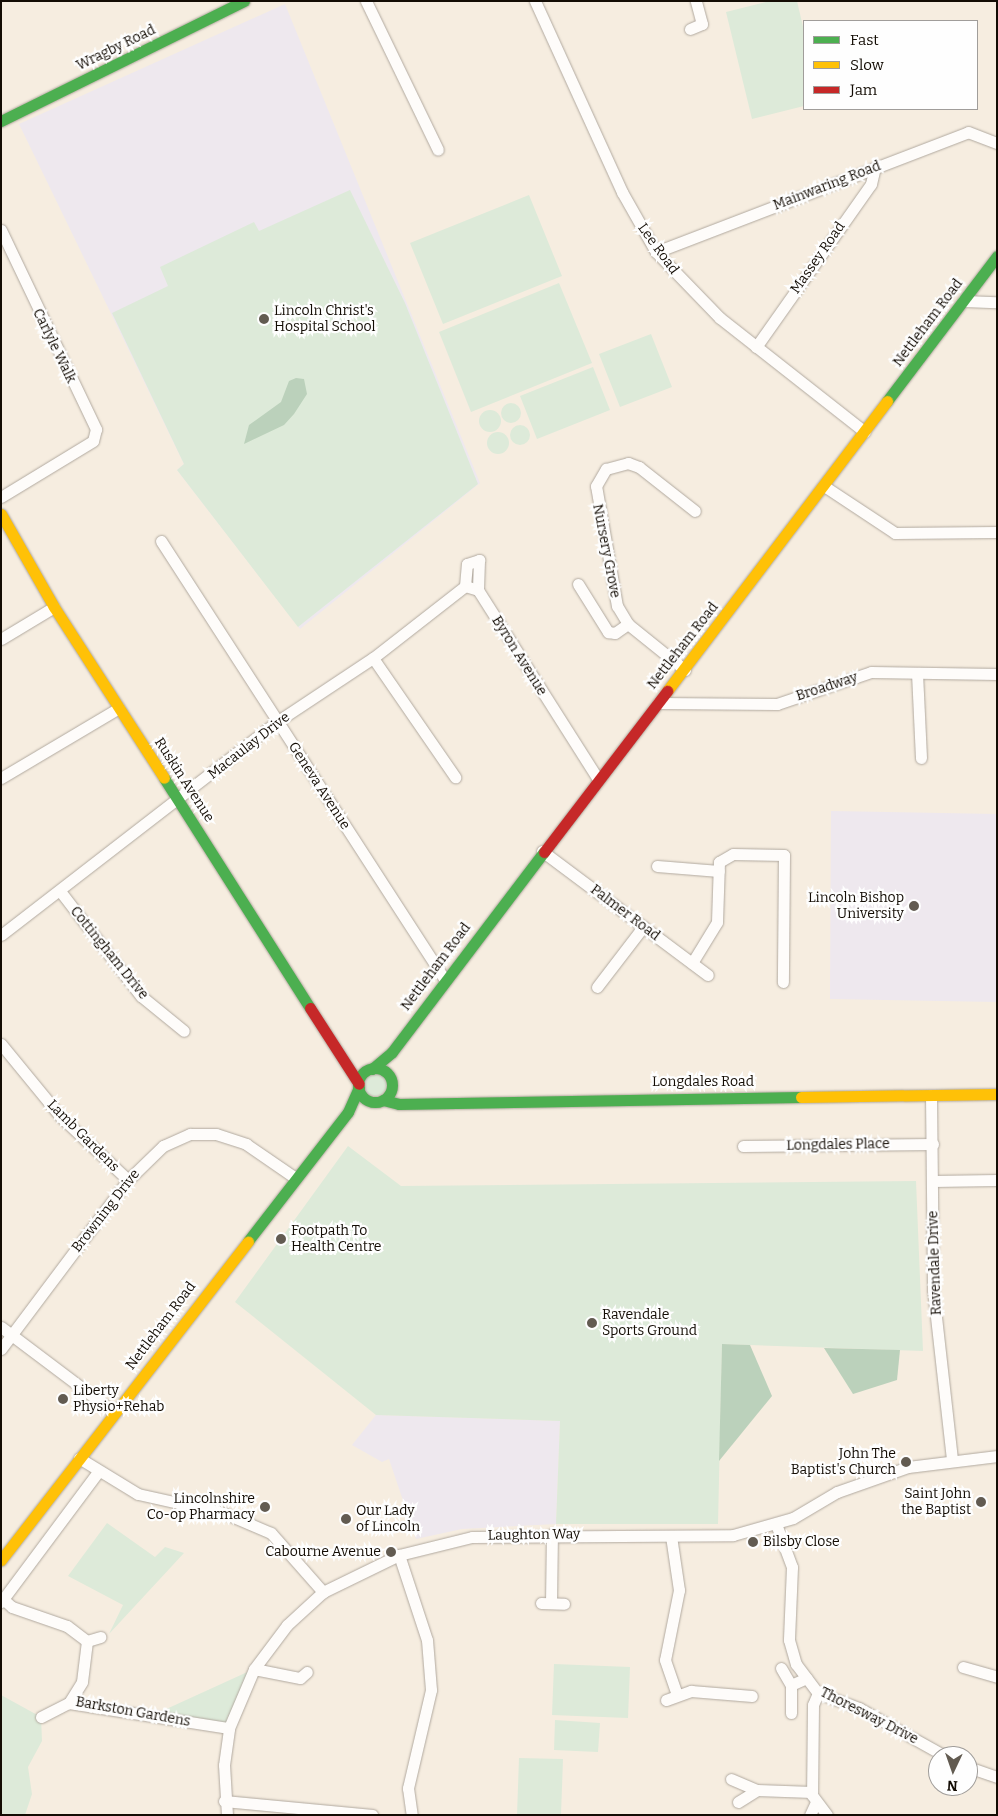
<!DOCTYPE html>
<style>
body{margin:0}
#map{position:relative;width:998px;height:1816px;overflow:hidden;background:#f6ede0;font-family:Bitter,serif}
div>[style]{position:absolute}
.education>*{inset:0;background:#eee8ee}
.green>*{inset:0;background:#ddead9}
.round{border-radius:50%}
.forest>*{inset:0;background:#bbd1bb}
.roads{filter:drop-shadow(0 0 1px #b1a99f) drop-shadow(0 0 1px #b1a99f)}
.street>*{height:11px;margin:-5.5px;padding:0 5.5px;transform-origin:5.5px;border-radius:5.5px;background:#fefcfa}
.fast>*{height:11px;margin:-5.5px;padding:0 5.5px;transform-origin:5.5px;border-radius:5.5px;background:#4caf50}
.fast>.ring{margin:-5.5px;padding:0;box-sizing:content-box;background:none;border:11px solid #4caf50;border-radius:50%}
.slow>*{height:11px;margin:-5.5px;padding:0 5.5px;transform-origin:5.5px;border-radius:5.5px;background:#ffc107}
.jam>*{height:11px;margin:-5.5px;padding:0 5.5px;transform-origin:5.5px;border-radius:5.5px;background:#c62828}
.dots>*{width:14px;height:14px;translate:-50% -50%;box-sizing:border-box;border:2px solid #fefefe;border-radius:50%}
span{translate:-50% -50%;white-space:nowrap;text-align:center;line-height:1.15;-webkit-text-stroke:4.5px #fefefe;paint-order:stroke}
.street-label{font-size:14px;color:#130c04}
.poi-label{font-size:14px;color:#130c04}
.left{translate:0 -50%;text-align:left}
.right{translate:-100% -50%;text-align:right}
.frame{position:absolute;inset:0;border:2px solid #130c04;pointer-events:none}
.legend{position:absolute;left:803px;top:20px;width:175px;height:90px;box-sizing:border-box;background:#fefefe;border:1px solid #a09d9a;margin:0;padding:6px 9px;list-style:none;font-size:15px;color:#130c04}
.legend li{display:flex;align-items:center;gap:10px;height:25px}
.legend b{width:25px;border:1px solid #a09d9a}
.north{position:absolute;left:928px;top:1746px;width:50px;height:50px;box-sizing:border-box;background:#fefefe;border:1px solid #a09d9a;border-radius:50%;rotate:183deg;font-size:14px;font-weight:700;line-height:20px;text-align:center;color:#130c04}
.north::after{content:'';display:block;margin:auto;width:18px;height:22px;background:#625b51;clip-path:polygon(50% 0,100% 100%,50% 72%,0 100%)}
</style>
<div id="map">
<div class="education">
<div style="clip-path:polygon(285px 4px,480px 483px,300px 629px,177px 470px,184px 464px,19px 124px)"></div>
<div style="clip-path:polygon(831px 811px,997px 814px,997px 1002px,830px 999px)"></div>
<div style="clip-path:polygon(376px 1415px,560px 1421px,556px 1524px,462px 1529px,416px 1539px,389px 1459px,382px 1462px,352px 1445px)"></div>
</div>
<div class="green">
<div style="clip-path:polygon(770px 1px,797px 1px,804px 31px,804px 106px,752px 119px,726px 12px)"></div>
<div style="clip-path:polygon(350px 190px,405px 303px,478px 484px,298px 627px,177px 470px,184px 464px,112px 313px,168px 286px,160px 267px,254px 222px,259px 231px)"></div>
<div style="clip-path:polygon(529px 195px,562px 276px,443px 324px,410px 243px)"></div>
<div style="clip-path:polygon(559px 283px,592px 363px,471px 412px,439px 332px)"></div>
<div style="clip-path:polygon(651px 334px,672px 387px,620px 407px,599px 354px)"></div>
<div style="clip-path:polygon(593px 367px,610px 410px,537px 439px,520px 396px)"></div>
<div class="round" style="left:501px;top:403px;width:20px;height:20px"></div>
<div class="round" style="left:479px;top:410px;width:22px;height:22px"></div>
<div class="round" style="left:510px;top:425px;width:20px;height:20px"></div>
<div class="round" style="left:487px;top:432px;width:22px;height:22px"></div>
<div class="round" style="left:364px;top:1074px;width:22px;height:22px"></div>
<div style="clip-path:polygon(348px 1146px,401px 1186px,916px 1181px,923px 1351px,722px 1344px,718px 1524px,556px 1524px,560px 1421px,376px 1415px,235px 1302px)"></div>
<div style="clip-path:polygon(107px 1523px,155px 1557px,165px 1547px,184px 1553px,109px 1634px,123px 1605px,68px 1576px)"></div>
<div style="clip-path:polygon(554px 1664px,630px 1667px,628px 1718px,552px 1715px)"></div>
<div style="clip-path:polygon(254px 1669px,229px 1728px,151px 1716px)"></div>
<div style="clip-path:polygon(1px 1695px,41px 1717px,42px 1741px,28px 1767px,32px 1794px,25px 1815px,1px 1815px)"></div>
<div style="clip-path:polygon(555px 1720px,600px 1723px,598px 1752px,554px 1750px)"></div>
<div style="clip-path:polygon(519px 1758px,563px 1759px,561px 1815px,517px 1815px)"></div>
</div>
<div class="forest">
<div style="clip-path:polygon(296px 378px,304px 379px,307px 394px,294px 414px,284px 425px,244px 444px,249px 425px,281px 402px,289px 381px)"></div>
<div style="clip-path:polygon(722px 1344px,750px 1345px,772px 1396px,719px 1461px)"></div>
<div style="clip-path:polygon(824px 1348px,900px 1350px,897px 1380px,853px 1394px)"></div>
</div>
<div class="roads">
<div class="street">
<div style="left:366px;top:1px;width:165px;rotate:64.2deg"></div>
<div style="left:535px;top:1px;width:210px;rotate:65.5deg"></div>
<div style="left:622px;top:192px;width:69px;rotate:60.5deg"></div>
<div style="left:656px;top:252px;width:92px;rotate:45.9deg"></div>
<div style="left:720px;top:318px;width:184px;rotate:38.2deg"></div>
<div style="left:690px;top:29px;width:13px;rotate:-23deg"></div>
<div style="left:702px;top:24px;width:24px;rotate:-105deg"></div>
<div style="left:1px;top:230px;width:221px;rotate:64.5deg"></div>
<div style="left:96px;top:429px;width:12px;rotate:104deg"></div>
<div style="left:93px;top:441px;width:108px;rotate:148.7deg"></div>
<div style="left:656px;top:252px;width:334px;rotate:-21deg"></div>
<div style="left:968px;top:132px;width:31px;rotate:21deg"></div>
<div style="left:963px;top:301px;width:34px;rotate:2deg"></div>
<div style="left:756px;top:347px;width:199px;rotate:-54.8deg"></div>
<div style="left:871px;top:184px;width:17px;rotate:-77deg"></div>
<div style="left:824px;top:486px;width:85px;rotate:33.5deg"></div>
<div style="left:895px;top:533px;width:102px;rotate:-0.6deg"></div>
<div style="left:161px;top:541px;width:523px;rotate:57.1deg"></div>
<div style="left:578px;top:584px;width:57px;rotate:58deg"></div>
<div style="left:608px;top:632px;width:7px;rotate:8deg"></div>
<div style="left:615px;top:633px;width:16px;rotate:-35deg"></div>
<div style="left:465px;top:586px;width:22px;rotate:-85deg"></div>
<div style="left:467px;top:564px;width:13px;rotate:-18deg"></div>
<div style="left:479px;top:560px;width:30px;rotate:92deg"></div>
<div style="left:1px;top:639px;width:62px;rotate:-31.1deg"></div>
<div style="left:373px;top:658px;width:145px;rotate:55.4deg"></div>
<div style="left:685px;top:670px;width:73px;rotate:-141.1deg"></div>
<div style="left:628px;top:624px;width:21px;rotate:-121deg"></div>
<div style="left:617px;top:606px;width:122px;rotate:-99.9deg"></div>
<div style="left:596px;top:486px;width:20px;rotate:-60deg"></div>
<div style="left:606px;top:469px;width:23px;rotate:-15deg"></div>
<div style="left:628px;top:463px;width:12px;rotate:20deg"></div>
<div style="left:639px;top:467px;width:71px;rotate:38.2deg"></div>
<div style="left:917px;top:673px;width:85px;rotate:87.3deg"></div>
<div style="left:658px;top:703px;width:119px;rotate:0.5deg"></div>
<div style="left:777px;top:704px;width:99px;rotate:-18.8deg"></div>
<div style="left:871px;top:672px;width:126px;rotate:0.9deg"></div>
<div style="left:1px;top:778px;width:137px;rotate:-30.7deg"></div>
<div style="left:542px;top:851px;width:207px;rotate:36.8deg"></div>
<div style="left:657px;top:866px;width:62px;rotate:4.6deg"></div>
<div style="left:60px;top:891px;width:133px;rotate:52.4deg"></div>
<div style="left:141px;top:996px;width:55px;rotate:39.1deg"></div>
<div style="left:1px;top:935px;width:350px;rotate:-37.7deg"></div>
<div style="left:278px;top:721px;width:114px;rotate:-33.6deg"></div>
<div style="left:373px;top:658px;width:117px;rotate:-38deg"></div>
<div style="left:465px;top:586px;width:14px;rotate:17deg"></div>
<div style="left:478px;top:590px;width:224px;rotate:57.6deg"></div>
<div style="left:692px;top:963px;width:48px;rotate:-58.6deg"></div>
<div style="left:717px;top:922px;width:60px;rotate:-88.1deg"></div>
<div style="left:719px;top:862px;width:16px;rotate:-30deg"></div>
<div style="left:733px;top:854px;width:51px;rotate:1.1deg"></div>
<div style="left:784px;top:855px;width:127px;rotate:90.5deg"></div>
<div style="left:597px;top:987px;width:76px;rotate:-52.5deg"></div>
<div style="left:1px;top:1044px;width:94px;rotate:50.6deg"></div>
<div style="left:61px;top:1117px;width:92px;rotate:43.2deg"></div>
<div style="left:931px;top:1095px;width:195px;rotate:89.4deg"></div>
<div style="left:933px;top:1290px;width:171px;rotate:83.6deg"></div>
<div style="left:743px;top:1146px;width:190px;rotate:-0.6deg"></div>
<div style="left:933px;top:1181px;width:64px;rotate:-0.9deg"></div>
<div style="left:1px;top:1327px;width:141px;rotate:37deg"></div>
<div style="left:1px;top:1349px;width:211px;rotate:-53.1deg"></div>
<div style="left:128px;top:1180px;width:49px;rotate:-44.2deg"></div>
<div style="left:163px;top:1146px;width:30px;rotate:-24deg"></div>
<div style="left:190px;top:1134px;width:26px"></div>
<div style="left:216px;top:1134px;width:32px;rotate:18deg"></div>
<div style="left:246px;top:1144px;width:58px;rotate:34.5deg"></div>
<div style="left:79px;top:1458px;width:69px;rotate:31.4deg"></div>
<div style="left:138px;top:1494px;width:88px;rotate:12.5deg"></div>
<div style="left:224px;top:1513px;width:51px;rotate:23.1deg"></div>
<div style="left:271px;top:1533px;width:79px;rotate:48.6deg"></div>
<div style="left:776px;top:1524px;width:46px;rotate:69.6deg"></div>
<div style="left:792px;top:1567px;width:73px;rotate:92.4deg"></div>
<div style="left:789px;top:1640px;width:25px;rotate:74deg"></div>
<div style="left:796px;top:1664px;width:36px;rotate:53deg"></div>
<div style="left:818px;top:1693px;width:44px;rotate:20.1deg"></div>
<div style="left:859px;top:1708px;width:98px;rotate:29.2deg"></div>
<div style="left:671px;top:1536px;width:55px;rotate:81.6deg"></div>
<div style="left:679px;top:1590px;width:71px;rotate:101.3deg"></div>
<div style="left:665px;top:1660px;width:37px;rotate:71deg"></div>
<div style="left:399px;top:1555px;width:89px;rotate:71.8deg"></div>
<div style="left:427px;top:1640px;width:50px;rotate:85.4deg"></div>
<div style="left:431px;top:1690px;width:101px;rotate:103.2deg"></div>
<div style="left:408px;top:1788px;width:27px;rotate:82deg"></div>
<div style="left:3px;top:1599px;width:12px;rotate:42deg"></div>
<div style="left:12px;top:1607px;width:58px;rotate:19.1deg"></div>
<div style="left:67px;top:1626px;width:25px;rotate:37deg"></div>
<div style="left:87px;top:1641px;width:41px;rotate:97deg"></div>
<div style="left:82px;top:1682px;width:25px;rotate:122deg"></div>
<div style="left:69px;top:1703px;width:162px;rotate:8.9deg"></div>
<div style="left:1px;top:1602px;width:162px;rotate:-53.3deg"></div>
<div style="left:541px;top:1603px;width:23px;rotate:2deg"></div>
<div style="left:551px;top:1603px;width:69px;rotate:-89.2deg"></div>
<div style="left:87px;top:1641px;width:14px;rotate:-17deg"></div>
<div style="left:963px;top:1667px;width:35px;rotate:16deg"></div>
<div style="left:781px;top:1668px;width:20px;rotate:60deg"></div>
<div style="left:254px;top:1669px;width:47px;rotate:11.1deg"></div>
<div style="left:300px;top:1678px;width:9px;rotate:-41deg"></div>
<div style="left:818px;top:1693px;width:13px;rotate:113deg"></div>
<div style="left:813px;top:1705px;width:90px;rotate:90.6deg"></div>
<div style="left:812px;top:1795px;width:25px;rotate:53deg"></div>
<div style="left:666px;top:1700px;width:27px;rotate:-20deg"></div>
<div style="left:691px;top:1691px;width:61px;rotate:4.7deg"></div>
<div style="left:791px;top:1713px;width:28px;rotate:-90deg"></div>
<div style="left:791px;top:1685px;width:17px;rotate:-24deg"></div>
<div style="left:41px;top:1717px;width:31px;rotate:-27deg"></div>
<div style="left:968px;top:1767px;width:31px;rotate:19deg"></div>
<div style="left:731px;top:1779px;width:28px;rotate:23deg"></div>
<div style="left:757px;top:1790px;width:55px;rotate:2.1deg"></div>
<div style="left:224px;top:1801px;width:149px;rotate:5.4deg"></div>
<div style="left:738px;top:1802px;width:22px;rotate:-32deg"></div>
<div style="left:227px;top:1815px;width:50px;rotate:-93.4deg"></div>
<div style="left:224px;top:1765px;width:37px;rotate:-82deg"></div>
<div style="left:229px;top:1728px;width:64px;rotate:-67deg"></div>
<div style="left:254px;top:1669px;width:55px;rotate:-53.1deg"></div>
<div style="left:287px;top:1625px;width:49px;rotate:-42.5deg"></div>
<div style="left:323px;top:1592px;width:85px;rotate:-26deg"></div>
<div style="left:399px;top:1555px;width:75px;rotate:-13.9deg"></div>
<div style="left:472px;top:1537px;width:261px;rotate:-0.4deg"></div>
<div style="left:733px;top:1535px;width:62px;rotate:-15.8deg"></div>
<div style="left:793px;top:1518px;width:51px;rotate:-30.6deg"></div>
<div style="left:837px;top:1492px;width:75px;rotate:-19.4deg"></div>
<div style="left:908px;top:1467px;width:90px;rotate:-7deg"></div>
<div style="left:810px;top:1815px;width:14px;rotate:-65deg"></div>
</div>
<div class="fast">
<div style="left:1px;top:121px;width:271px;rotate:-26.3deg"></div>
<div style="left:887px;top:401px;width:182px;rotate:-52.8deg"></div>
<div style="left:164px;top:778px;width:272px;rotate:57.6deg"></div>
<div class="ring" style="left:358px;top:1068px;width:23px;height:23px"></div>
<div style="left:372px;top:1069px;width:26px;rotate:-40deg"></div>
<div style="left:392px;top:1052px;width:251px;rotate:-52.8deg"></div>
<div style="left:383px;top:1100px;width:16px;rotate:14deg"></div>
<div style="left:399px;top:1104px;width:402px;rotate:-1deg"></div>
<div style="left:248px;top:1241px;width:163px;rotate:-52.2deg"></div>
<div style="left:348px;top:1112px;width:27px;rotate:-66deg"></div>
</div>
<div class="slow">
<div style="left:1px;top:514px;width:107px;rotate:60.3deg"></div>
<div style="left:54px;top:607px;width:203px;rotate:57.2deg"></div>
<div style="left:667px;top:691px;width:364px;rotate:-52.8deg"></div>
<div style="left:801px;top:1097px;width:196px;rotate:-0.9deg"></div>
<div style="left:1px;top:1560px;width:403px;rotate:-52.2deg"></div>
</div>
<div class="jam">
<div style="left:544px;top:852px;width:203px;rotate:-52.6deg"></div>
<div style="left:310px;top:1008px;width:90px;rotate:57.2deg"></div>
</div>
</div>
<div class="dots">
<div style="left:264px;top:319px;background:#625b51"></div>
<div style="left:914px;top:906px;background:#625b51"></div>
<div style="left:281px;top:1239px;background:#625b51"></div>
<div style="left:592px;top:1323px;background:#625b51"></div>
<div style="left:63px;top:1399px;background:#625b51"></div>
<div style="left:906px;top:1462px;background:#625b51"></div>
<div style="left:981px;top:1502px;background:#625b51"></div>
<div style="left:265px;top:1507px;background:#625b51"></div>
<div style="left:346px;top:1519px;background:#625b51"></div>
<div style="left:753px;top:1542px;background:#625b51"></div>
<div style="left:391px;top:1552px;background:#625b51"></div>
</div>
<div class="street-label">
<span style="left:116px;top:48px;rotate:-26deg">Wragby Road</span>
<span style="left:827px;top:186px;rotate:-21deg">Mainwaring Road</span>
<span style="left:658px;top:249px;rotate:54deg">Lee Road</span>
<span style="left:818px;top:258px;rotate:-55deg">Massey Road</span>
<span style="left:928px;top:323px;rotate:-53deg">Nettleham Road</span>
<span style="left:54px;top:346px;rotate:64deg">Carlyle Walk</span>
<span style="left:606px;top:551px;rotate:79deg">Nursery Grove</span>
<span style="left:683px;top:646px;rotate:-52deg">Nettleham Road</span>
<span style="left:519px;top:656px;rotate:58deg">Byron Avenue</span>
<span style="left:827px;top:687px;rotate:-18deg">Broadway</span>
<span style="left:249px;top:746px;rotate:-38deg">Macaulay Drive</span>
<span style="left:184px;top:780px;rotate:57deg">Ruskin Avenue</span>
<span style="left:319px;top:786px;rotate:57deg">Geneva Avenue</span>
<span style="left:625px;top:913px;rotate:37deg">Palmer Road</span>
<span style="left:109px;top:953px;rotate:51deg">Cottingham Drive</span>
<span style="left:436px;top:967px;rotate:-53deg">Nettleham Road</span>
<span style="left:703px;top:1082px">Longdales Road</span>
<span style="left:83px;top:1136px;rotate:45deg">Lamb Gardens</span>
<span style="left:838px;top:1145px;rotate:-1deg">Longdales Place</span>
<span style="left:106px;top:1211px;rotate:-52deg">Browning Drive</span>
<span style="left:935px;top:1263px;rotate:-92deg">Ravendale Drive</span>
<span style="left:161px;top:1326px;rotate:-53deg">Nettleham Road</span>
<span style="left:534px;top:1535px;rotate:-1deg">Laughton Way</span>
<span style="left:133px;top:1712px;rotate:10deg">Barkston Gardens</span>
<span style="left:869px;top:1716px;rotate:27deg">Thoresway Drive</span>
</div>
<div class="poi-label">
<span class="left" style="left:274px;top:319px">Lincoln Christ's<br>Hospital School</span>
<span class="right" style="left:904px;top:906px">Lincoln Bishop<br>University</span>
<span class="left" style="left:291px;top:1239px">Footpath To<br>Health Centre</span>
<span class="left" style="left:602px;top:1323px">Ravendale<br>Sports Ground</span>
<span class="left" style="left:73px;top:1399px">Liberty<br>Physio+Rehab</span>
<span class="right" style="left:896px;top:1462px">John The<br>Baptist's Church</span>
<span class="right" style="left:971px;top:1502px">Saint John<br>the Baptist</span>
<span class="right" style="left:255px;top:1507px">Lincolnshire<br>Co-op Pharmacy</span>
<span class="left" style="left:356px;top:1519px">Our Lady<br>of Lincoln</span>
<span class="left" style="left:763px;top:1542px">Bilsby Close</span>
<span class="right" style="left:381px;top:1552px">Cabourne Avenue</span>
</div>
<div class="frame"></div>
<ul class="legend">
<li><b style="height:6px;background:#4caf50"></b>Fast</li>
<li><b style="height:6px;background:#ffc107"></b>Slow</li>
<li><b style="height:6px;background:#c62828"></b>Jam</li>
</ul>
<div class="north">N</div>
</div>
